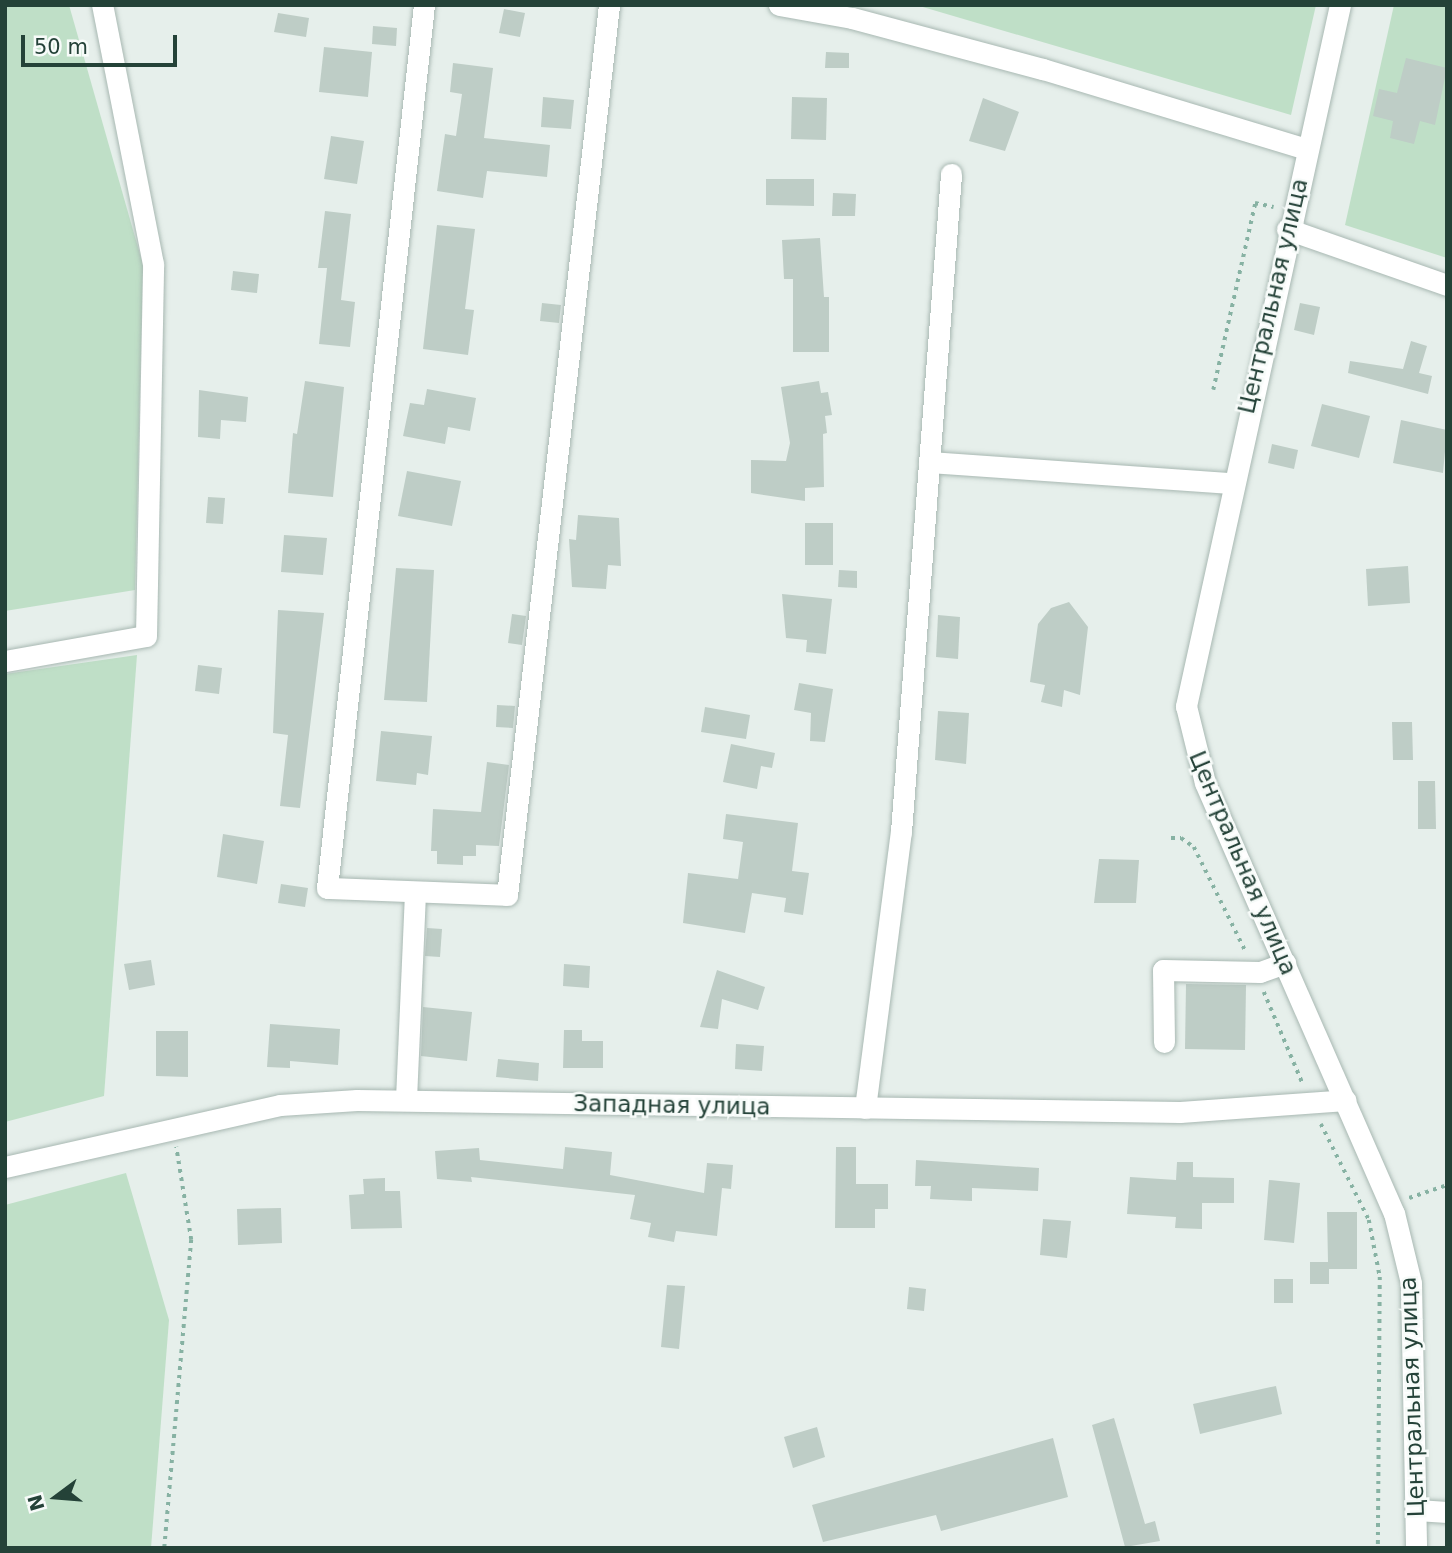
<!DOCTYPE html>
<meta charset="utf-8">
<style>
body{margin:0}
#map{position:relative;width:1452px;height:1553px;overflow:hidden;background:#e6efeb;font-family:"DejaVu Sans",sans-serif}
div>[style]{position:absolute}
.green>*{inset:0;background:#bfdfc7}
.building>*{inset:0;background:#becdc6}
.path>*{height:3.5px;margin-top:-1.75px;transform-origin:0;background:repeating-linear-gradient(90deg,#87b2a3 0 3.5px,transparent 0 8.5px)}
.roads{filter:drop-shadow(0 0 2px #a8b8b2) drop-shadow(0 0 2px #a8b8b2)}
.minor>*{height:21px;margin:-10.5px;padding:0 10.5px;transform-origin:10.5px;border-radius:10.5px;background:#fff}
span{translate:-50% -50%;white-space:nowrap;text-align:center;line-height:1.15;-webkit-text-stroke:5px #f7fbf9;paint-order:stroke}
.street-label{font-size:23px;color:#244238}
.frame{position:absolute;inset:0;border:7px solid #244238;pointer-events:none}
.north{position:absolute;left:21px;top:1462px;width:70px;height:70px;-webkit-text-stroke:5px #f7fbf9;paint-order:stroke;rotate:254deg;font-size:19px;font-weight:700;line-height:28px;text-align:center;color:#244238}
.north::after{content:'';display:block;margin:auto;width:24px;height:32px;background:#244238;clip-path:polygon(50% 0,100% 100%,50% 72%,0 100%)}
.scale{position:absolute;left:21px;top:35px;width:156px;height:32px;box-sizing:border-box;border:4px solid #244238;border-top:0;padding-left:9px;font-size:21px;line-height:24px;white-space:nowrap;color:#244238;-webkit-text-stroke:5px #f7fbf9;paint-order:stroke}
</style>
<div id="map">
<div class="green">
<div style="clip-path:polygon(5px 5px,69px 5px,143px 265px,135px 590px,5px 611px)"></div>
<div style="clip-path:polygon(916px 5px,1316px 5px,1291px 115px)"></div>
<div style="clip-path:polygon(1394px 5px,1447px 5px,1447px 258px,1345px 225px)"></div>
<div style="clip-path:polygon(137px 655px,104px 1096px,5px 1122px,5px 674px)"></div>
<div style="clip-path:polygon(126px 1173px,169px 1320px,151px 1548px,5px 1548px,5px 1205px)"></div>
</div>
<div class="building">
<div style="clip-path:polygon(504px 9px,525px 13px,520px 37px,499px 33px)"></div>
<div style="clip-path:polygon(278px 13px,309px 18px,306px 37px,274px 32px)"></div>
<div style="clip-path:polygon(373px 26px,397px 28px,396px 46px,372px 44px)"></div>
<div style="clip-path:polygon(324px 47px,372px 52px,368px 97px,319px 92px)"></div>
<div style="clip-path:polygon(826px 52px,849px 53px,849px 68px,825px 68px)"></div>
<div style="clip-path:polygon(1406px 58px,1447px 68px,1435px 125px,1420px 121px,1414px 144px,1390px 138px,1393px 121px,1373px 116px,1379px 89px,1397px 93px)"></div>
<div style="clip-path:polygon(453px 63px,493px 68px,484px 138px,550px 145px,547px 177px,487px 171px,483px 198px,437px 191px,445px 134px,456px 136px,462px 94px,450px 92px)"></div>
<div style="clip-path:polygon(543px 97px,574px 100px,571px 129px,541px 127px)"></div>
<div style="clip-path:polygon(792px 97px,827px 98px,826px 140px,791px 139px)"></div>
<div style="clip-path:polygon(983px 98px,1019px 112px,1005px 151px,969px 141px)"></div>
<div style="clip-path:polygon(331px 136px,364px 141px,357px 184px,324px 179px)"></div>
<div style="clip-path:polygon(766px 179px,814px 179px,814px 206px,766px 205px)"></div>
<div style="clip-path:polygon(833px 193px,856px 194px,855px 216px,832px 216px)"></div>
<div style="clip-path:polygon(325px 211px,351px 214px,341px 300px,355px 302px,350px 347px,319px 344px,327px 268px,318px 268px)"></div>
<div style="clip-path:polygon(437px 225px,475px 229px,465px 309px,474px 310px,468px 355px,423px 349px)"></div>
<div style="clip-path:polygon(820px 238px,824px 297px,829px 297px,829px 352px,793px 352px,793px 279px,784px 279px,782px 240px)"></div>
<div style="clip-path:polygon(233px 271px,259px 274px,257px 293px,231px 290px)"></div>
<div style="clip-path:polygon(542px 303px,561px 305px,559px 323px,540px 321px)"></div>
<div style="clip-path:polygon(1300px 303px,1320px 307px,1314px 335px,1294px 330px)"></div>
<div style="clip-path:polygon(1411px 341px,1427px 346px,1419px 373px,1432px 376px,1428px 394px,1348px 373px,1350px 361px,1403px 369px)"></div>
<div style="clip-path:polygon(305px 381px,344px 387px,333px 497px,288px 493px,293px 433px,297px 434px)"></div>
<div style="clip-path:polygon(819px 381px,821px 393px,828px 392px,832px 415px,825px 416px,827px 433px,823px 434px,824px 487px,805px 488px,805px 501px,751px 493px,751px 460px,786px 461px,790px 443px,781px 387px)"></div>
<div style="clip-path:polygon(427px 389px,476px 398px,470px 431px,448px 427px,445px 444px,403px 436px,410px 403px,424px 405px)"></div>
<div style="clip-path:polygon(199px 390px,248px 397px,246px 422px,221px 420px,220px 439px,198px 437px)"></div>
<div style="clip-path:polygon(1322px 404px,1370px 416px,1359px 458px,1311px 446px)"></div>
<div style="clip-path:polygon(1401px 420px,1447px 430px,1443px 473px,1393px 463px)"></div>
<div style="clip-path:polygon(1272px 444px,1298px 450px,1294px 469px,1268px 463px)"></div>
<div style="clip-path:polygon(407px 471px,461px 481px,452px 526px,398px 516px)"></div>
<div style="clip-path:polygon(208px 497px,225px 498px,223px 524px,206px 523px)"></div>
<div style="clip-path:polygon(578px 515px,619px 518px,621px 566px,608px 565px,606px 589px,572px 587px,569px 539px,576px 540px)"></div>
<div style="clip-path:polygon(805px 523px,833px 523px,833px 565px,805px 565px)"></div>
<div style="clip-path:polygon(284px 535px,327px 538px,323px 575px,281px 572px)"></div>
<div style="clip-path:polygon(1408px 566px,1410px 603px,1368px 606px,1366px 569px)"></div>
<div style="clip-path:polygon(396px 568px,434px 570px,427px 702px,384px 700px)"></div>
<div style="clip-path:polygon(839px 570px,857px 571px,857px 588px,838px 587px)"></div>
<div style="clip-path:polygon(782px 594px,832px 599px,826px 654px,806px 652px,807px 640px,786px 638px)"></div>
<div style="clip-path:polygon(1069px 602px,1088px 627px,1080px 695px,1064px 690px,1062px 707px,1041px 702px,1045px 685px,1030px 682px,1038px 624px,1051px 608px)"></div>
<div style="clip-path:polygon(278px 610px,324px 613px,300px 808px,280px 806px,288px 735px,273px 733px)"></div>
<div style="clip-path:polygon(512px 614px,526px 616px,522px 645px,508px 643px)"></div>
<div style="clip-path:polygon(938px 615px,960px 617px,958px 659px,936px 657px)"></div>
<div style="clip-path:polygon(198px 665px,222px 668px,219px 694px,195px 691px)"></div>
<div style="clip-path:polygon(799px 683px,833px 689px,825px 742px,810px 741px,811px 713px,794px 710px)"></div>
<div style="clip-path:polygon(497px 705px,515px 706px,513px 728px,496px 727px)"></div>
<div style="clip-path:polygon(705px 707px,750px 715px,746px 739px,701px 732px)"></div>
<div style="clip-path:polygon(938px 711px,969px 713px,966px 764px,935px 760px)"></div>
<div style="clip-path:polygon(1392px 722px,1412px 722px,1413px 760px,1393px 760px)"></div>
<div style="clip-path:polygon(381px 731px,432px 736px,428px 775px,417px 773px,416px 785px,376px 781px)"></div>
<div style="clip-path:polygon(731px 744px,775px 753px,772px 768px,761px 766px,757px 789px,723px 782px)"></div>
<div style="clip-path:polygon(487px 762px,509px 765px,499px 846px,476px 845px,476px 856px,463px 856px,463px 865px,437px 864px,437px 851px,431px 851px,433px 809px,481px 812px)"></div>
<div style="clip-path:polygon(1418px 781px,1435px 781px,1436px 829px,1418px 829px)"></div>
<div style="clip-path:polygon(726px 814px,798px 823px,792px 871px,809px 873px,803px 915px,784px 912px,786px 898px,752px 893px,745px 933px,683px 923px,688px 873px,738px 879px,743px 842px,723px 839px)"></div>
<div style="clip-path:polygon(223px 834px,264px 841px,257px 884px,217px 877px)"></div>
<div style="clip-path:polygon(1099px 859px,1139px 860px,1136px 903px,1094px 903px)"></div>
<div style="clip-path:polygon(281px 884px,308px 888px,305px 907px,278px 903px)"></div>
<div style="clip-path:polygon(427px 928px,442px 929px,440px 957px,425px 956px)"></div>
<div style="clip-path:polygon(151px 960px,155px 985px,129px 990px,124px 964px)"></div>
<div style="clip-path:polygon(564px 964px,590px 966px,589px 988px,563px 986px)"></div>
<div style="clip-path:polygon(717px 970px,765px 987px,758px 1010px,722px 999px,718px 1029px,700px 1027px)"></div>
<div style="clip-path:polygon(1186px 984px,1246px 985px,1245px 1050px,1185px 1049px)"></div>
<div style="clip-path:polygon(423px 1007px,472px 1012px,467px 1061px,421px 1056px)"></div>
<div style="clip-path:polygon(270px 1024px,340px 1029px,338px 1065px,290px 1061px,290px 1068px,267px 1067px)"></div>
<div style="clip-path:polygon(564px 1030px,582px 1030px,582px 1041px,603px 1041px,603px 1068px,563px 1068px)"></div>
<div style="clip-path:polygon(156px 1031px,188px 1031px,188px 1077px,156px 1076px)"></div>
<div style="clip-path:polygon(736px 1044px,764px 1046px,762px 1071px,735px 1069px)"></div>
<div style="clip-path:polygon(498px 1059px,539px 1063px,538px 1081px,496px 1077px)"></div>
<div style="clip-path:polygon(565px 1147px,612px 1152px,610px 1175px,704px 1193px,707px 1163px,733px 1165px,731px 1189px,722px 1188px,717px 1236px,676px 1231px,674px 1242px,648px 1237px,651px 1223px,630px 1219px,635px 1195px,471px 1177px,472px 1182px,437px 1179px,435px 1151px,479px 1148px,480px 1160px,563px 1169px)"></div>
<div style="clip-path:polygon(836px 1147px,856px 1147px,856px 1184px,888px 1184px,888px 1209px,875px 1209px,875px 1228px,835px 1228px)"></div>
<div style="clip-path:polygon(916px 1160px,1039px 1168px,1038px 1191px,972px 1188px,972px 1201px,930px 1199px,931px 1186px,915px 1186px)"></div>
<div style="clip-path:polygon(1177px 1162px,1193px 1162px,1193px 1177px,1234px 1178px,1234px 1203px,1202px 1203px,1202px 1229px,1175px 1228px,1176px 1217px,1127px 1214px,1130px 1177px,1176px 1180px)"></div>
<div style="clip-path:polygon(385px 1178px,385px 1191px,400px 1191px,402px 1228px,351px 1229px,349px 1195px,364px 1194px,363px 1179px)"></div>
<div style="clip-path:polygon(1269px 1180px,1300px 1183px,1294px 1243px,1264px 1240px)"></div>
<div style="clip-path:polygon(281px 1208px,282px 1243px,238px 1245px,237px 1209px)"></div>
<div style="clip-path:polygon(1327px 1212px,1357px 1212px,1357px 1269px,1329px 1269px,1329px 1284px,1310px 1284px,1310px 1262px,1328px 1262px)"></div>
<div style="clip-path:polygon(1043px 1219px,1071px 1221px,1067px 1258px,1040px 1255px)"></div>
<div style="clip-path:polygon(1274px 1279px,1293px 1279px,1293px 1303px,1274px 1303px)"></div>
<div style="clip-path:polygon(667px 1285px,685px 1286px,679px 1349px,661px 1347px)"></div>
<div style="clip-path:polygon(909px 1287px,926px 1289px,924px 1311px,907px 1309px)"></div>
<div style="clip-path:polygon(1276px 1386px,1282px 1414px,1200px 1434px,1193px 1404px)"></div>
<div style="clip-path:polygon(1114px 1418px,1145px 1524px,1155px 1521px,1160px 1541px,1125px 1547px,1092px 1425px)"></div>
<div style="clip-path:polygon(817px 1427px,825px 1457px,793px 1468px,784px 1437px)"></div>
<div style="clip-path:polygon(1053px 1438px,1068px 1497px,941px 1531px,936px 1515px,823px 1542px,812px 1505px)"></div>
</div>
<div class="path">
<div style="left:1213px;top:390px;width:192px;rotate:-77.3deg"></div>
<div style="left:1255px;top:203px;width:19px;rotate:12deg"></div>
<div style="left:1171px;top:838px;width:10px"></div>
<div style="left:1181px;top:838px;width:16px;rotate:35deg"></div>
<div style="left:1194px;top:847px;width:115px;rotate:63.7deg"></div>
<div style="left:1264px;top:992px;width:98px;rotate:67.1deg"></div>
<div style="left:1321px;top:1124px;width:107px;rotate:63.4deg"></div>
<div style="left:1369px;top:1220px;width:58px;rotate:79.1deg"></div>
<div style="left:1380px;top:1277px;width:271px;rotate:90.4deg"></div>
<div style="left:1409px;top:1198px;width:40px;rotate:-18.9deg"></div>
<div style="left:164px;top:1548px;width:309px;rotate:-85deg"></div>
<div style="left:191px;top:1240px;width:94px;rotate:-99.2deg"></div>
</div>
<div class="roads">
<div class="minor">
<div style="left:424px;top:5px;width:888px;rotate:96.27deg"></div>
<div style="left:327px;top:888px;width:180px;rotate:2.2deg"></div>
<div style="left:507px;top:895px;width:896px;rotate:-83.46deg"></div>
<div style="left:779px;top:5px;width:74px;rotate:10.1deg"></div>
<div style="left:852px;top:18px;width:198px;rotate:15deg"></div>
<div style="left:1043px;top:69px;width:275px;rotate:16.9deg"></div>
<div style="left:1340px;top:5px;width:718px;rotate:102.39deg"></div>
<div style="left:1186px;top:706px;width:79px;rotate:76.1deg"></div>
<div style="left:1205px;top:783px;width:470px;rotate:66.3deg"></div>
<div style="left:1394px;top:1213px;width:72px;rotate:76.3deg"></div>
<div style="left:1411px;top:1283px;width:265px;rotate:88.9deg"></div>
<div style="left:1287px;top:229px;width:170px;rotate:19.3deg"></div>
<div style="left:929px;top:462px;width:303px;rotate:4deg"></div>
<div style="left:5px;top:661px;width:143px;rotate:-10.1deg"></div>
<div style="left:146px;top:636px;width:372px;rotate:-88.9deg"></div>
<div style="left:153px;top:264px;width:264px;rotate:-101.1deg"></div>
<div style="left:1164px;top:1042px;width:72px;rotate:-90.8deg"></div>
<div style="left:1163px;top:970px;width:97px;rotate:1.2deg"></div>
<div style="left:1260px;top:972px;width:27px;rotate:-20deg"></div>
<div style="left:406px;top:1099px;width:205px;rotate:-87.5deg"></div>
<div style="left:865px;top:1108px;width:278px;rotate:-82.6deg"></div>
<div style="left:901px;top:832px;width:660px;rotate:-85.65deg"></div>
<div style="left:5px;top:1167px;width:282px;rotate:-12.7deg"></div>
<div style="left:280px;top:1105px;width:77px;rotate:-3.7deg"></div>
<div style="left:357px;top:1100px;width:823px;rotate:0.84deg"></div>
<div style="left:1180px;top:1112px;width:166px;rotate:-4.1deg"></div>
<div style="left:1417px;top:1510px;width:30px;rotate:4deg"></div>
</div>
</div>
<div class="street-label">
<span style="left:1273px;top:296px;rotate:-77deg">Центральная улица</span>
<span style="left:1243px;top:863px;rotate:67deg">Центральная улица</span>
<span style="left:672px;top:1105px;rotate:1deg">Западная улица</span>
<span style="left:1412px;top:1397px;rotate:-92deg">Центральная улица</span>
</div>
<div class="frame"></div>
<div class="north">N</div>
<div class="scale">50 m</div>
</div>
